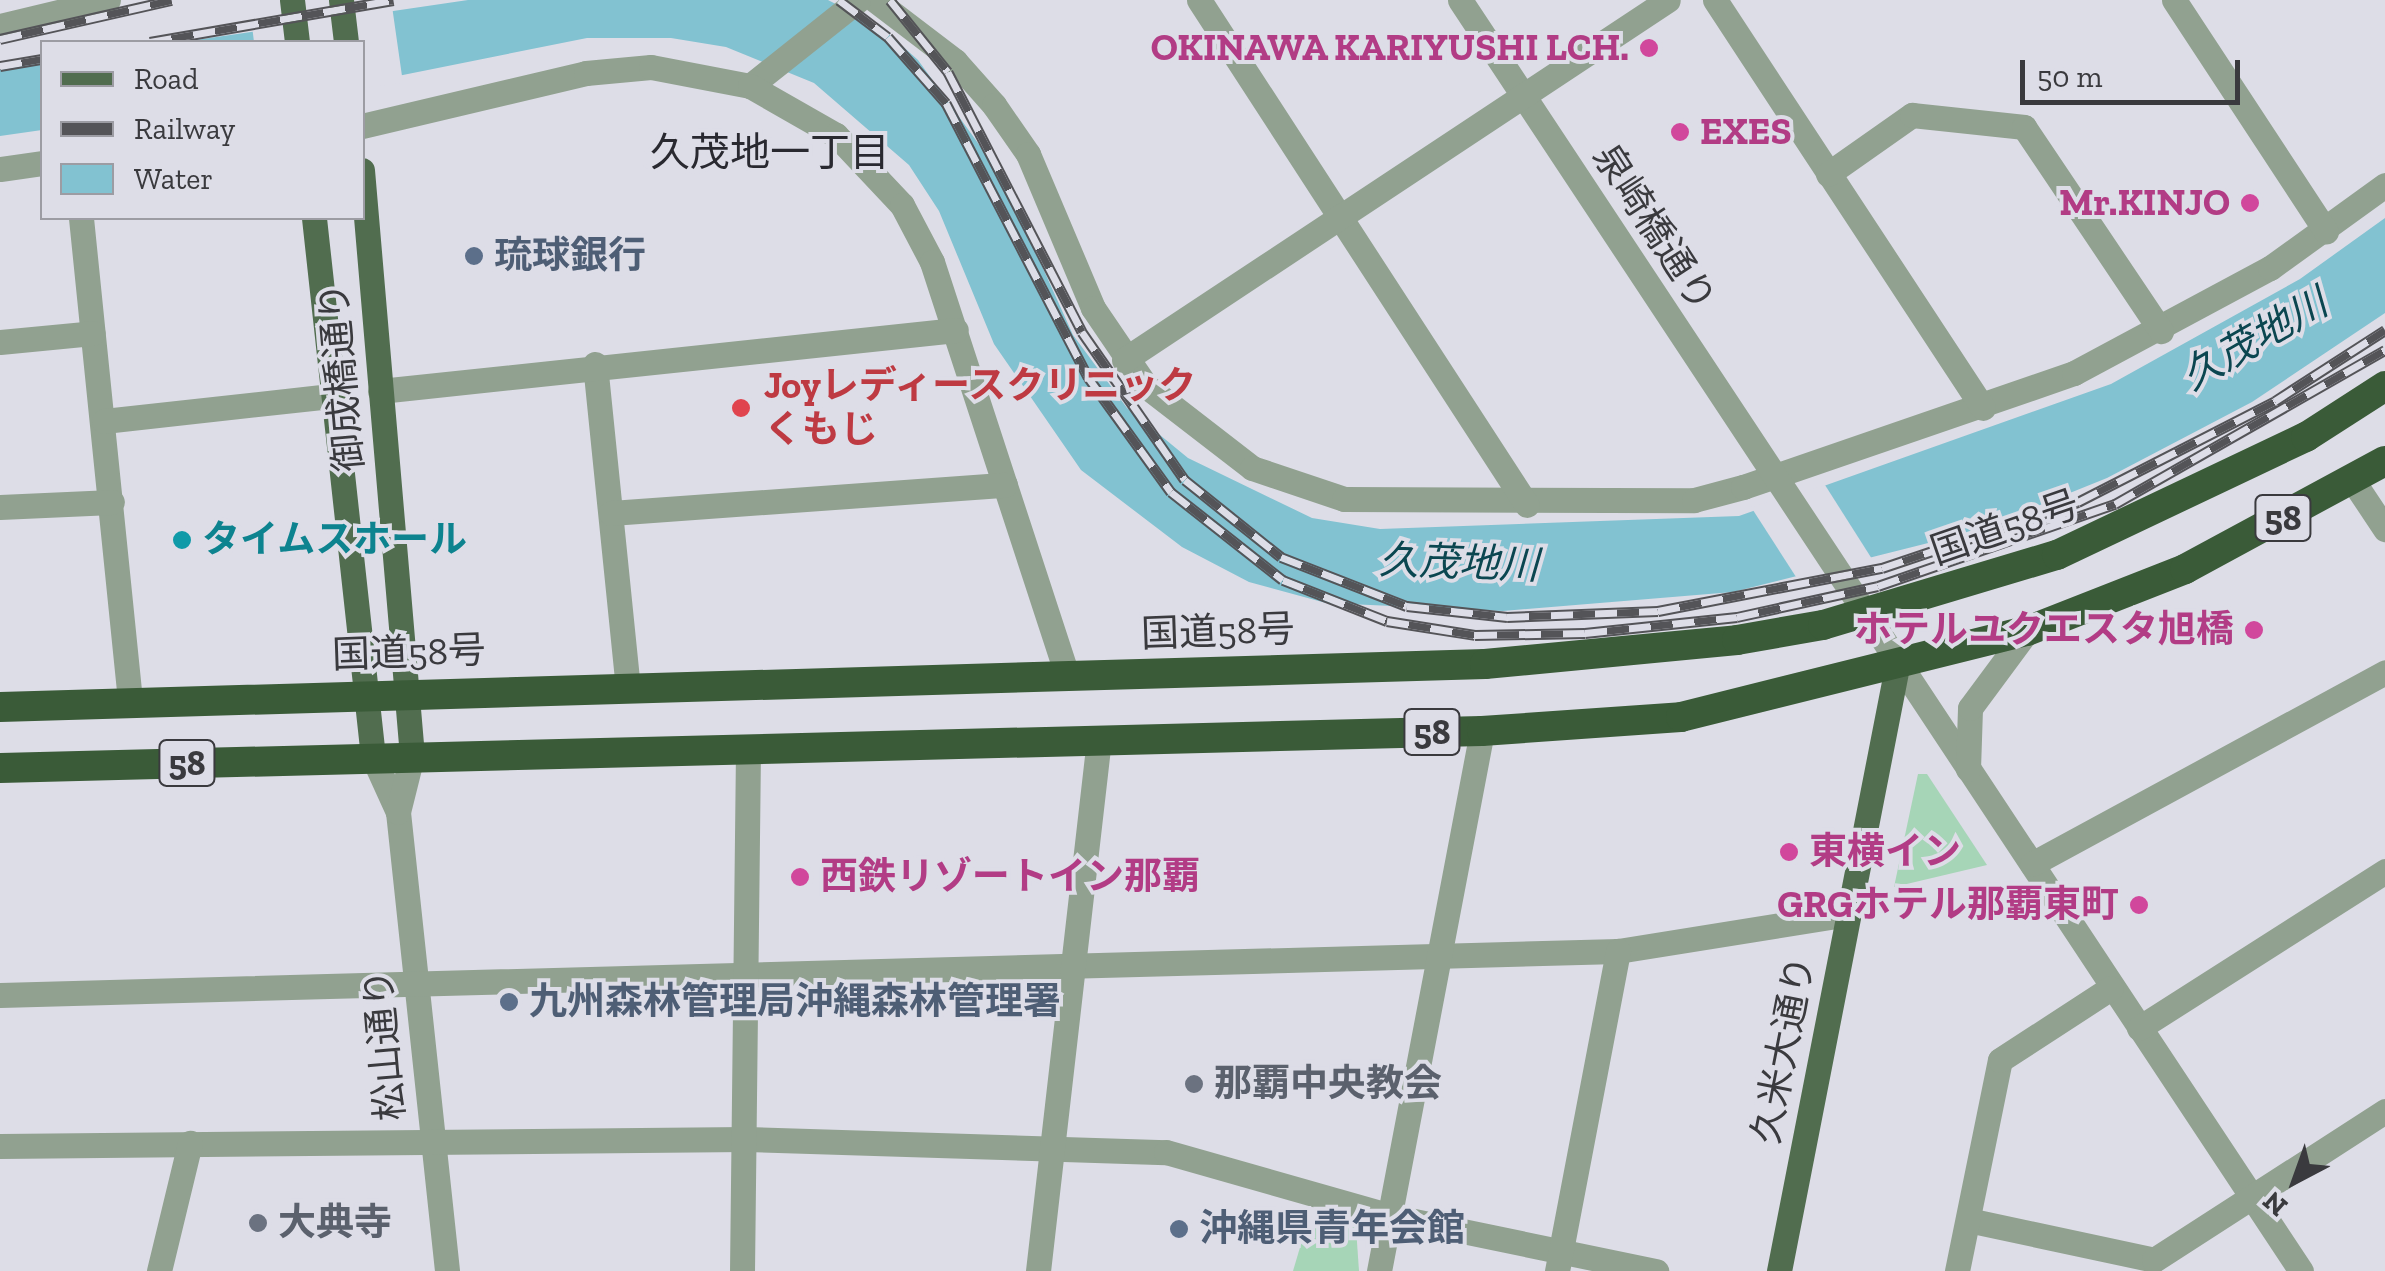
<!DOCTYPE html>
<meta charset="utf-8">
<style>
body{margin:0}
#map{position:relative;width:2385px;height:1271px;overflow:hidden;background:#dddde7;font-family:"Zilla Slab","Noto Sans JP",serif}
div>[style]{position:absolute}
.green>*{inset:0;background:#a6d5b7}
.water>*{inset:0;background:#82c2d1}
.pier>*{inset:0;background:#dddde7}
.minor>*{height:25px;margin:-12.5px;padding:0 12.5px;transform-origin:12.5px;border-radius:12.5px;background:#91a190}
.major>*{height:25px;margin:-12.5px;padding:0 12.5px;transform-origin:12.5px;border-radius:12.5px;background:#516d4f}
.highway>*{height:30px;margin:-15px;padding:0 15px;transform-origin:15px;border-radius:15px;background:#3a5b38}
.rail>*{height:11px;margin-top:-5.5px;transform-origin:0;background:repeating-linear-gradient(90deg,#dddde7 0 22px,#545458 0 44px);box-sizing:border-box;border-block:2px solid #545458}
.dots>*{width:28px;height:28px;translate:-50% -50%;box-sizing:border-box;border:5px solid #dddde7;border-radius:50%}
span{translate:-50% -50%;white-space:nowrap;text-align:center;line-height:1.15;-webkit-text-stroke:8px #dddde7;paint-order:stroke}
.shield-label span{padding:2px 8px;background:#dddde7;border:2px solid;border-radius:8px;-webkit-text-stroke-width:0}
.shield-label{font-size:35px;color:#3a3a3e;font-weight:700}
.hotel-label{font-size:38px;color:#b23c85;font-weight:700}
.right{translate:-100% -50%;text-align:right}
.left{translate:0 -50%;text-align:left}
.street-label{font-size:38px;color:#3a3a3e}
.service-label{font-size:38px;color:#4e5e75;font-weight:700}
.health-label{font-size:38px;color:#be3a42;font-weight:700}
.culture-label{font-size:38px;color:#0d838f;font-weight:700}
.worship-label{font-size:38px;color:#5b616d;font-weight:700}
.neighbourhood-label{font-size:40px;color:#292930}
.water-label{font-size:40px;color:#0b4650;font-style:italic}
.legend{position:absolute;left:40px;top:40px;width:325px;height:180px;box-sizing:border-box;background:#dddde7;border:2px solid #9c9ca3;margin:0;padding:12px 18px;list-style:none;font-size:30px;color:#3a3a3e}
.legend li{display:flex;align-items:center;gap:20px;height:50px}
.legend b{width:50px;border:2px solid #9c9ca3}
.north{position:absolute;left:2245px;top:1131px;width:100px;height:100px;-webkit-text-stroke:8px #dddde7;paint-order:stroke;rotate:221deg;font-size:28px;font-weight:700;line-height:40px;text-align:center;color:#3a3a3e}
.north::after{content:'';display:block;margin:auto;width:35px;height:45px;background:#3a3a3e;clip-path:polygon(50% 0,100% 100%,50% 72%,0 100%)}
.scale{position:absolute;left:2020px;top:60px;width:220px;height:45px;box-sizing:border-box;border:5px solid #3a3a3e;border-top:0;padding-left:12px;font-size:30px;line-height:35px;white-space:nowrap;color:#3a3a3e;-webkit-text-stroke:8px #dddde7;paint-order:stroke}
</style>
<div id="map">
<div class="green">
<div style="clip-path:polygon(1918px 774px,1927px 774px,1987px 865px,1894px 887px)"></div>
<div style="clip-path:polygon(1309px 1217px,1356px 1228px,1359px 1271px,1293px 1271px)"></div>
</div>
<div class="water">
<div style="clip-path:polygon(468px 0,828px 0,882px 28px,918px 60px,1001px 175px,1073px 335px,1127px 408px,1188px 458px,1312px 518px,1380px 529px,1739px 516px,2111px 384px,2300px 279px,2385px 218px,2385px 313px,2252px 402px,2107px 478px,1976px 531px,1733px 592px,1503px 611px,1326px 603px,1249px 582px,1182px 547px,1081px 470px,994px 344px,939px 211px,909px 165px,814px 83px,726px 47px,671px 38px,587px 38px,363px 83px,362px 42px,182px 42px)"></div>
<div style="clip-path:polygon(42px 63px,42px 130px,0 136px,0 70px)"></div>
</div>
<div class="pier">
<div style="clip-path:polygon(392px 6px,403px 83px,362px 88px,362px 42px,254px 42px,252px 26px)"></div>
<div style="clip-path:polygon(1825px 485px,1872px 559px,1798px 580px,1751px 507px)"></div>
</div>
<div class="minor">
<div style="left:875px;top:0;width:101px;rotate:37.3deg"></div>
<div style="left:955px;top:61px;width:59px;rotate:48.4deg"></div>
<div style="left:994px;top:105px;width:60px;rotate:55.2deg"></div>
<div style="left:1028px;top:154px;width:167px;rotate:67.1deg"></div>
<div style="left:1093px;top:308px;width:94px;rotate:55.8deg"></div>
<div style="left:1146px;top:386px;width:134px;rotate:37.7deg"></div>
<div style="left:1252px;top:468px;width:97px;rotate:18.6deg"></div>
<div style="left:1344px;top:499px;width:350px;rotate:0.2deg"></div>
<div style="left:1694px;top:500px;width:51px;rotate:-14.9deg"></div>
<div style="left:1743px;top:487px;width:350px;rotate:-19deg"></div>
<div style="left:2074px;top:373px;width:222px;rotate:-28.2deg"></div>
<div style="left:2270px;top:268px;width:142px;rotate:-35.8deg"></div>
<div style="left:1199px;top:0;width:602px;rotate:57deg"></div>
<div style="left:1460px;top:0;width:1524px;rotate:56.51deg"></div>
<div style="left:1715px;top:0;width:488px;rotate:56.7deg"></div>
<div style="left:2174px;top:0;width:277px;rotate:56.7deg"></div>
<div style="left:0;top:26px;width:111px;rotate:-13.5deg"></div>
<div style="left:750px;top:86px;width:138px;rotate:-38.5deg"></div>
<div style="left:362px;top:126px;width:230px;rotate:-13.3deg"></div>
<div style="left:586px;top:73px;width:65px;rotate:-5.3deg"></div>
<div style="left:651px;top:67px;width:101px;rotate:10.9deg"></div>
<div style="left:750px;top:86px;width:99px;rotate:29.7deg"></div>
<div style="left:836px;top:135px;width:96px;rotate:46.7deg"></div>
<div style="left:902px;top:205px;width:64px;rotate:62.2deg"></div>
<div style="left:932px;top:262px;width:435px;rotate:71.9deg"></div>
<div style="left:0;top:169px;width:42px;rotate:-8.1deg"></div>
<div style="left:1828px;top:174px;width:103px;rotate:-35.1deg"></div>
<div style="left:1912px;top:115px;width:113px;rotate:6.1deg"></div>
<div style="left:2024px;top:127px;width:246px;rotate:56.1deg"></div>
<div style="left:81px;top:218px;width:486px;rotate:84.2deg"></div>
<div style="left:0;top:342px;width:93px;rotate:-5.5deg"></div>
<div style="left:1124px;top:360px;width:652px;rotate:-33.5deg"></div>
<div style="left:595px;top:364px;width:327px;rotate:84.2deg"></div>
<div style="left:380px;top:391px;width:579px;rotate:-6.05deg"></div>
<div style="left:104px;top:421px;width:228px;rotate:-6.3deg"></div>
<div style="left:2353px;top:481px;width:58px;rotate:56.3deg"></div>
<div style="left:0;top:507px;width:112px;rotate:-2.6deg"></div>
<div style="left:611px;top:513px;width:395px;rotate:-4.1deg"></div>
<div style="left:373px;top:757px;width:60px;rotate:65.6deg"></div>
<div style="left:398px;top:812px;width:462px;rotate:83.9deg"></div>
<div style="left:1968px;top:769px;width:61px;rotate:-88.1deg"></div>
<div style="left:1970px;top:708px;width:96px;rotate:-53.5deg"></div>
<div style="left:398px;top:812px;width:58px;rotate:-76deg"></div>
<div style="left:2032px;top:864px;width:402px;rotate:-28.5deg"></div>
<div style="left:0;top:995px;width:1619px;rotate:-1.56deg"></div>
<div style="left:1618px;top:951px;width:234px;rotate:-9.1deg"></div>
<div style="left:2139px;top:1028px;width:292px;rotate:-32.5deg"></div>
<div style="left:0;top:1146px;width:746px;rotate:-0.54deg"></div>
<div style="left:746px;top:1139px;width:420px;rotate:1.8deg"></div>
<div style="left:1166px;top:1152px;width:233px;rotate:15.9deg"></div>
<div style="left:1390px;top:1216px;width:272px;rotate:11.7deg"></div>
<div style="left:1968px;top:1220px;width:190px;rotate:12.1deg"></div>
<div style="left:2154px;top:1260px;width:275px;rotate:-32.8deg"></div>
<div style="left:159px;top:1271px;width:132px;rotate:-76.4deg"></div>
<div style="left:742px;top:1271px;width:523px;rotate:-89.34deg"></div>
<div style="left:1038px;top:1271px;width:535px;rotate:-83.46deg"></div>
<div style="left:1379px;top:1271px;width:550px;rotate:-79.2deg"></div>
<div style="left:1557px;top:1271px;width:326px;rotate:-79.2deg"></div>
<div style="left:1957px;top:1271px;width:215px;rotate:-78.5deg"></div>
<div style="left:2000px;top:1060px;width:132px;rotate:-33deg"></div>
</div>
<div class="major">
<div style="left:292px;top:0;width:42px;rotate:83.2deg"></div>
<div style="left:341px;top:0;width:42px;rotate:83.2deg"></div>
<div style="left:362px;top:170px;width:588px;rotate:85.12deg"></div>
<div style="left:314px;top:218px;width:542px;rotate:83.75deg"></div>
<div style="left:1779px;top:1271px;width:615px;rotate:-78.95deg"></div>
</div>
<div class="highway">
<div style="left:0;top:707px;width:1486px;rotate:-1.66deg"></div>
<div style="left:1485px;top:664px;width:253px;rotate:-5.4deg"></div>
<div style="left:1737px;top:640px;width:87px;rotate:-9.9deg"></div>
<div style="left:1823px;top:625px;width:244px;rotate:-16.7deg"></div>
<div style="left:2057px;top:555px;width:276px;rotate:-25.4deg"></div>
<div style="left:2306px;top:437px;width:94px;rotate:-32.8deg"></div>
<div style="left:0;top:768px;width:1482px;rotate:-1.43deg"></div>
<div style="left:1482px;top:731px;width:199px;rotate:-4deg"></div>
<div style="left:1681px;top:717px;width:357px;rotate:-14deg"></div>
<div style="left:2027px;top:631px;width:170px;rotate:-21.4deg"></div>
<div style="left:2185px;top:569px;width:227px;rotate:-28.4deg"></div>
</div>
<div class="rail">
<div style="left:839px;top:0;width:61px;rotate:37.1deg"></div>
<div style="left:888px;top:37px;width:88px;rotate:48.7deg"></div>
<div style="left:946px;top:103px;width:309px;rotate:62.6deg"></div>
<div style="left:1088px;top:377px;width:142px;rotate:54.2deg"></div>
<div style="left:1171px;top:492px;width:142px;rotate:38.2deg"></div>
<div style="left:1283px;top:580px;width:112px;rotate:21.5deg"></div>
<div style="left:1387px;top:621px;width:89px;rotate:9deg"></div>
<div style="left:1475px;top:635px;width:110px;rotate:-1deg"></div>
<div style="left:1585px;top:633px;width:153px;rotate:-6deg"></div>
<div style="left:1737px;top:617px;width:144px;rotate:-12.4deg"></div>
<div style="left:1878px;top:586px;width:251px;rotate:-19.1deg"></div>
<div style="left:2115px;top:504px;width:311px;rotate:-29.7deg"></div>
<div style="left:890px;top:0;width:92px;rotate:51.1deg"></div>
<div style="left:948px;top:72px;width:292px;rotate:62.7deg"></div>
<div style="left:1082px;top:332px;width:180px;rotate:55.2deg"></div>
<div style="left:1185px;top:480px;width:123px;rotate:38.7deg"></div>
<div style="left:1281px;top:557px;width:135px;rotate:21.3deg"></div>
<div style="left:1407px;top:606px;width:101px;rotate:6.3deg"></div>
<div style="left:1507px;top:617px;width:151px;rotate:-2.3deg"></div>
<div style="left:1658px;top:611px;width:228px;rotate:-10.9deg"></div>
<div style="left:1882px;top:568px;width:207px;rotate:-18.6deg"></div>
<div style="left:2078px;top:502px;width:221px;rotate:-27.1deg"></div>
<div style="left:2275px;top:401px;width:131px;rotate:-32.8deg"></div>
<div style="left:0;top:39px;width:176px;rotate:-12.8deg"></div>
<div style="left:150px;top:42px;width:247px;rotate:-9.8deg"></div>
<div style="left:0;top:66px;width:43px;rotate:-9.5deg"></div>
</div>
<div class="dots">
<div style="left:1649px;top:48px;background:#d1479c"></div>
<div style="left:1680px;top:132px;background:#d1479c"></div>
<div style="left:2250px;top:203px;background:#d1479c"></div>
<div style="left:474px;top:256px;background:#5c6f8a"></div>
<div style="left:741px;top:408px;background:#e0444e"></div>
<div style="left:182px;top:540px;background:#0f9aa8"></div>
<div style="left:2254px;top:630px;background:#d1479c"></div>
<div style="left:1789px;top:852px;background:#d1479c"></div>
<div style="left:800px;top:877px;background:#d1479c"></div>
<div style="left:2139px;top:905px;background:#d1479c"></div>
<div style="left:509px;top:1002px;background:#5c6f8a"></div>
<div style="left:1194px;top:1084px;background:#6b7280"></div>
<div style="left:258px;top:1223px;background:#6b7280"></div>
<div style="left:1179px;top:1229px;background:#5c6f8a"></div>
</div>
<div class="shield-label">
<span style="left:2283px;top:518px">58</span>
<span style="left:1432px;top:732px">58</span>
<span style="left:187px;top:763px">58</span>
</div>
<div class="hotel-label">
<span class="right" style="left:1629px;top:48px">OKINAWA KARIYUSHI LCH.</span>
<span class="left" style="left:1700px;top:132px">EXES</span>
<span class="right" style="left:2230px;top:203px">Mr.KINJO</span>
<span class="right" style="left:2234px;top:630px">ホテルユクエスタ旭橋</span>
<span class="left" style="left:1809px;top:852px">東横イン</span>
<span class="left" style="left:820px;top:877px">西鉄リゾートイン那覇</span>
<span class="right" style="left:2119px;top:905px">GRGホテル那覇東町</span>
</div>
<div class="street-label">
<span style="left:1654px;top:228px;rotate:57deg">泉崎橋通り</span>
<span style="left:342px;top:377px;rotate:-95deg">御成橋通り</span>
<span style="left:2005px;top:528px;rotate:-19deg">国道58号</span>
<span style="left:1218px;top:632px;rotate:-2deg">国道58号</span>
<span style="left:409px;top:653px;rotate:-2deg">国道58号</span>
<span style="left:385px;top:1045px;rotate:-95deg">松山通り</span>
<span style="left:1784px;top:1050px;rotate:-79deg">久米大通り</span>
</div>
<div class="service-label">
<span class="left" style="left:494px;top:256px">琉球銀行</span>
<span class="left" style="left:529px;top:1002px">九州森林管理局沖縄森林管理署</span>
<span class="left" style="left:1199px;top:1229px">沖縄県青年会館</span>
</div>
<div class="health-label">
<span class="left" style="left:764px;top:408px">Joyレディースクリニック<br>くもじ</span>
</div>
<div class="culture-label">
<span class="left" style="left:202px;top:540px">タイムスホール</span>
</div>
<div class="worship-label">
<span class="left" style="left:1214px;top:1084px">那覇中央教会</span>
<span class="left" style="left:278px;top:1223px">大典寺</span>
</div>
<div class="neighbourhood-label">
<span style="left:770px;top:152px">久茂地一丁目</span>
</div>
<div class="water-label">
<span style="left:2254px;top:339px;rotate:-30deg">久茂地川</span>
<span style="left:1459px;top:562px;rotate:2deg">久茂地川</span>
</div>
<ul class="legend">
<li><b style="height:12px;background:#516d4f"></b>Road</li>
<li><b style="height:12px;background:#545458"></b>Railway</li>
<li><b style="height:28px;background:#82c2d1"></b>Water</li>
</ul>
<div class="north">N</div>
<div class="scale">50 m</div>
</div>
